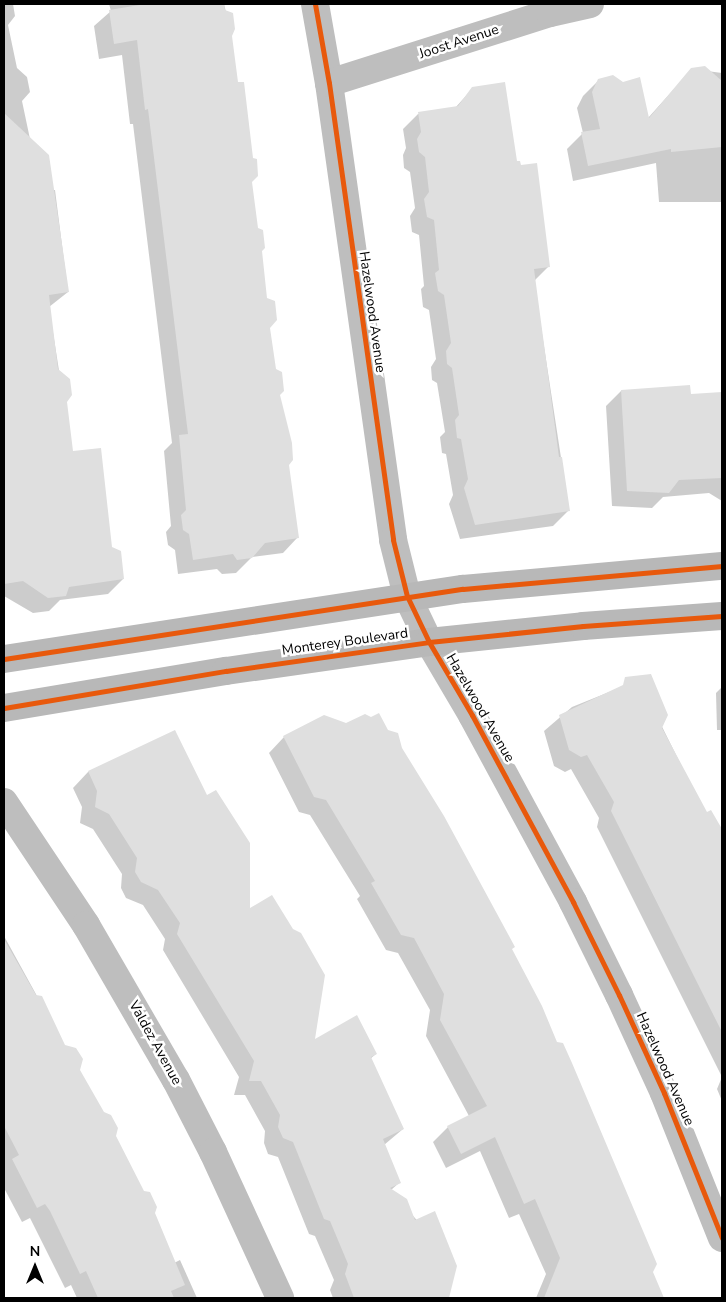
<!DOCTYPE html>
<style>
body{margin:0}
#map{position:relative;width:726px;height:1302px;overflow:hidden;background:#fff;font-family:"Nunito Sans",sans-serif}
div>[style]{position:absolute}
.shadow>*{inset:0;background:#0003}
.building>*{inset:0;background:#dfdfdf}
.minor>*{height:28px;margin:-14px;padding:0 14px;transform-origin:14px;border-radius:14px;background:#bebebe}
.secondary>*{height:28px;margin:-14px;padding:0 14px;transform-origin:14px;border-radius:14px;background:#b8b8b8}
.cycleway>*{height:5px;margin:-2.5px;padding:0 2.5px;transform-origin:2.5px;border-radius:2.5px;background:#e8590c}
span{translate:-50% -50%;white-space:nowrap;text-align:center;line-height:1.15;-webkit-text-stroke:5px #fff;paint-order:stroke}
.street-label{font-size:14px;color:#000}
.frame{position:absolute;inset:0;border:5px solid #000;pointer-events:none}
.north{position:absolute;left:10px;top:1242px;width:50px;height:50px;-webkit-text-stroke:4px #fff;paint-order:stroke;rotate:0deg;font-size:14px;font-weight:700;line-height:20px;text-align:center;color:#000}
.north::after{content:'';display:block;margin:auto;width:18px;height:22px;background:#000;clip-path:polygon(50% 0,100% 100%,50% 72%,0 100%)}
</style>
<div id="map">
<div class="shadow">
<div style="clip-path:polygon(4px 4px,13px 4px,15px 16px,8px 25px,17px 68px,27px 77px,30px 92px,22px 101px,30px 139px,52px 190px,55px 190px,68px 292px,49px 307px,72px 453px,123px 579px,108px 594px,60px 600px,49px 611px,33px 613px,4px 596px)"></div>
<div style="clip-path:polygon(109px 4px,224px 4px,226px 12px,298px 537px,283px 553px,252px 557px,236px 573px,222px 574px,217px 569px,178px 574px,175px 550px,168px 545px,166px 532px,171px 526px,164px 451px,172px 443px,133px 124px,130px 124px,122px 55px,99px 59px,94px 26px,111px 11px)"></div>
<div style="clip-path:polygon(692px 69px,722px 73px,722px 202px,659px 202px,656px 163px,573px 181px,567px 149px,583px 133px,577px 108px,583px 96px,599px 80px,648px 118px)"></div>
<div style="clip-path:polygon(473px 88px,516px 163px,549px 266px,534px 281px,569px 510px,553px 526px,460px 539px,449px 504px,453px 495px,446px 454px,442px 453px,440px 437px,445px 432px,437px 383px,432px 380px,431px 367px,436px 359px,429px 310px,423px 307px,421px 289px,424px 286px,419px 235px,412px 232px,410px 216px,415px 208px,410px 172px,404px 168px,403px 155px,406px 148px,403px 129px,418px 114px,455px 108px)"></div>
<div style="clip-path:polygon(621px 391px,689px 396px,722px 393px,722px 501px,709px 493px,663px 497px,652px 508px,612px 506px,606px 406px)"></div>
<div style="clip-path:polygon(639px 680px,722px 848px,722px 1101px,717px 1089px,722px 1077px,597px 827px,599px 818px,571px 769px,565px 772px,554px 766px,544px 731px,572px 707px)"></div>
<div style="clip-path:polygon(722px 687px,722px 730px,717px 730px,716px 693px)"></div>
<div style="clip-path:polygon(346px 725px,387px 731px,401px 748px,511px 950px,651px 1272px,660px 1293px,655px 1298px,536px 1298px,546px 1274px,519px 1214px,509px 1218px,480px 1151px,446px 1168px,433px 1142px,448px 1127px,469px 1116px,426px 1036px,430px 1010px,398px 953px,386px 950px,357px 899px,360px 896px,310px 815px,299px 812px,269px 753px,284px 737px)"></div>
<div style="clip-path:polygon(175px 731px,248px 911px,313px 1041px,376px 1054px,370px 1059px,403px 1129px,384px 1145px,399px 1183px,391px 1190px,456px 1266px,448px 1298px,333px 1298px,330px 1290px,334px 1280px,315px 1236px,309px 1234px,278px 1157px,268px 1154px,264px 1143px,265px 1131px,245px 1095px,234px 1095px,239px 1077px,163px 950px,165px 939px,143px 905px,126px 898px,121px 888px,122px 874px,93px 829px,80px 823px,82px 807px,73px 788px,88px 772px)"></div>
<div style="clip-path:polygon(4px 936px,114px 1136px,153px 1213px,174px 1263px,180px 1260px,197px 1298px,77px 1298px,71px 1285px,65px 1288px,30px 1218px,22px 1222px,4px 1188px)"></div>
</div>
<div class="building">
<div style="clip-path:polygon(146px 4px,224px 4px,225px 10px,233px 13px,235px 29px,232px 36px,238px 82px,244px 82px,253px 158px,257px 159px,258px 176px,252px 182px,258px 228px,263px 230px,265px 248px,262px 251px,267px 298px,275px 301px,277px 320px,270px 328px,276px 369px,282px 372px,284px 391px,280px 395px,292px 443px,293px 460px,289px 465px,299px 538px,265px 543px,252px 558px,237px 560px,233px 554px,193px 560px,189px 534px,183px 530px,181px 515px,186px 510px,179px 435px,188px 434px,148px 109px,145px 110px,137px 40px,114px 44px,109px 10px)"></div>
<div style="clip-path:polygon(705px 66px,722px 81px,722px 147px,671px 152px,671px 149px,588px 166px,581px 132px,600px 129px,592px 92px,598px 79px,613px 75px,623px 82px,640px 77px,649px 118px,691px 68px)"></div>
<div style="clip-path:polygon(505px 82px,517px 161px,520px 161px,521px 165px,537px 163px,550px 267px,534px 269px,559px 457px,562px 457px,570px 511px,475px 525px,464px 488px,468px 479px,461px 439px,457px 438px,455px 420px,459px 415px,452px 368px,447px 364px,446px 351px,451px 343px,444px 295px,438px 291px,435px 273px,439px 270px,434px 220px,427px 217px,424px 199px,429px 192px,425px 157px,419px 152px,417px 139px,421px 132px,418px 112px,458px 106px,472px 87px)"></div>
<div style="clip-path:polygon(4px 113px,49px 155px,69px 292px,49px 295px,58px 369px,70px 379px,72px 395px,67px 402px,73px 451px,101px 448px,112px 547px,121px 551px,124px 579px,69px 587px,66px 596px,48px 598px,23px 581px,4px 584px)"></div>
<div style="clip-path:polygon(690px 385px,691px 394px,722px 392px,722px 478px,679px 480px,669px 493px,627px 491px,621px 390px)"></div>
<div style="clip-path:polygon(651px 674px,668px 715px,662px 728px,707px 812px,711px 810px,722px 829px,722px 1032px,611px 811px,614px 802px,587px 755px,581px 757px,569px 750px,559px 715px,623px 685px,625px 677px)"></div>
<div style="clip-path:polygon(379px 713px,388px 730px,398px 733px,402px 748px,444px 816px,515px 947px,512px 949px,542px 1006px,557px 1042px,563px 1043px,572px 1063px,657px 1264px,653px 1272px,664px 1298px,544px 1298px,560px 1258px,535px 1199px,524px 1204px,495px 1137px,461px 1154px,447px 1126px,487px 1106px,440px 1020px,444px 994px,414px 938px,401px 935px,371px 883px,375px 881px,326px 800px,314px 797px,283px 736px,324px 715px,346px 723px,365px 714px,371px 717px)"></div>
<div style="clip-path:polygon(175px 730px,207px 795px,216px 790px,250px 843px,250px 908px,272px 895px,293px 929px,301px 933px,325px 975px,315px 1039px,357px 1015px,377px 1054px,371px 1057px,404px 1129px,383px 1139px,401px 1183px,390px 1188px,407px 1199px,415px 1220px,435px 1211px,457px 1266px,449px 1298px,354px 1298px,345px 1274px,348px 1264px,330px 1221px,324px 1219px,293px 1142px,283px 1138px,278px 1127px,280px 1115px,261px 1081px,249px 1081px,254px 1061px,177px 934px,180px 923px,158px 890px,141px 882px,135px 872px,137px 858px,109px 814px,95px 807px,97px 791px,88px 771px)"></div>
<div style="clip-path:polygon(4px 939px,36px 995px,42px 996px,65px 1045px,76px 1048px,83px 1059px,80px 1070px,104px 1112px,111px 1115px,118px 1128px,116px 1136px,144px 1191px,150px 1192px,157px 1207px,155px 1213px,185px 1285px,171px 1291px,174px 1298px,98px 1298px,86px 1271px,80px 1274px,50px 1211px,45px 1204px,37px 1208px,12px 1159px,19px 1155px,4px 1126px)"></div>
</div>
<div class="minor">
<div style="left:315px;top:4px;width:80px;rotate:80deg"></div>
<div style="left:329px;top:83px;width:461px;rotate:82deg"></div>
<div style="left:393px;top:540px;width:58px;rotate:76deg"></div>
<div style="left:407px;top:596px;width:51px;rotate:64.4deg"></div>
<div style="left:429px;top:642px;width:85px;rotate:59.5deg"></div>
<div style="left:472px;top:715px;width:213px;rotate:61.6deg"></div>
<div style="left:573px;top:902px;width:104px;rotate:63.7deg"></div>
<div style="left:619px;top:995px;width:108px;rotate:65.3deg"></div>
<div style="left:664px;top:1093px;width:156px;rotate:68.2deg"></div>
<div style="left:329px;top:83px;width:232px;rotate:-17.6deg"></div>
<div style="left:550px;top:13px;width:41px;rotate:-12.7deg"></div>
<div style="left:4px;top:802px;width:148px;rotate:56.3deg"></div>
<div style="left:86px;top:925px;width:179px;rotate:59.9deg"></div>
<div style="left:176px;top:1080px;width:81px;rotate:62.8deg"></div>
<div style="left:213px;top:1152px;width:161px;rotate:65.3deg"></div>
</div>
<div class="secondary">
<div style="left:4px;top:659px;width:464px;rotate:-8.7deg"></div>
<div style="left:463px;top:589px;width:260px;rotate:-5.1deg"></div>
<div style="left:4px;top:708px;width:225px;rotate:-9.5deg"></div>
<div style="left:226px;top:671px;width:205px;rotate:-8.1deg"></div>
<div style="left:429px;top:642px;width:155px;rotate:-5.9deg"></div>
<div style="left:583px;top:626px;width:139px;rotate:-4.1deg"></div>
</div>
<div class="cycleway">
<div style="left:315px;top:4px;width:80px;rotate:80deg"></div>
<div style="left:329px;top:83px;width:461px;rotate:82deg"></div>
<div style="left:393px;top:540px;width:58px;rotate:76deg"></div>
<div style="left:407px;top:596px;width:51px;rotate:64.4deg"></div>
<div style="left:429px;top:642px;width:85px;rotate:59.5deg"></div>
<div style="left:472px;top:715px;width:213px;rotate:61.6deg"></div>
<div style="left:573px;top:902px;width:104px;rotate:63.7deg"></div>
<div style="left:619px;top:995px;width:108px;rotate:65.3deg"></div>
<div style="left:664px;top:1093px;width:156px;rotate:68.2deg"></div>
<div style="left:4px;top:659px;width:464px;rotate:-8.7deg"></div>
<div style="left:463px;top:589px;width:260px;rotate:-5.1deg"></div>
<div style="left:4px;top:708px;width:225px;rotate:-9.5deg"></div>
<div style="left:226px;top:671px;width:205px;rotate:-8.1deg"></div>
<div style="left:429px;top:642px;width:155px;rotate:-5.9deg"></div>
<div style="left:583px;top:626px;width:139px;rotate:-4.1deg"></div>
</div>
<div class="street-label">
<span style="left:459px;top:42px;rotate:-18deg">Joost Avenue</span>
<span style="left:372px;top:312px;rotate:82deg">Hazelwood Avenue</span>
<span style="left:345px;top:642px;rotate:-8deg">Monterey Boulevard</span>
<span style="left:480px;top:708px;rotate:60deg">Hazelwood Avenue</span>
<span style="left:155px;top:1043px;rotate:61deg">Valdez Avenue</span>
<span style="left:665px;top:1069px;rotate:66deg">Hazelwood Avenue</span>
</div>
<div class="frame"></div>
<div class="north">N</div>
</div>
